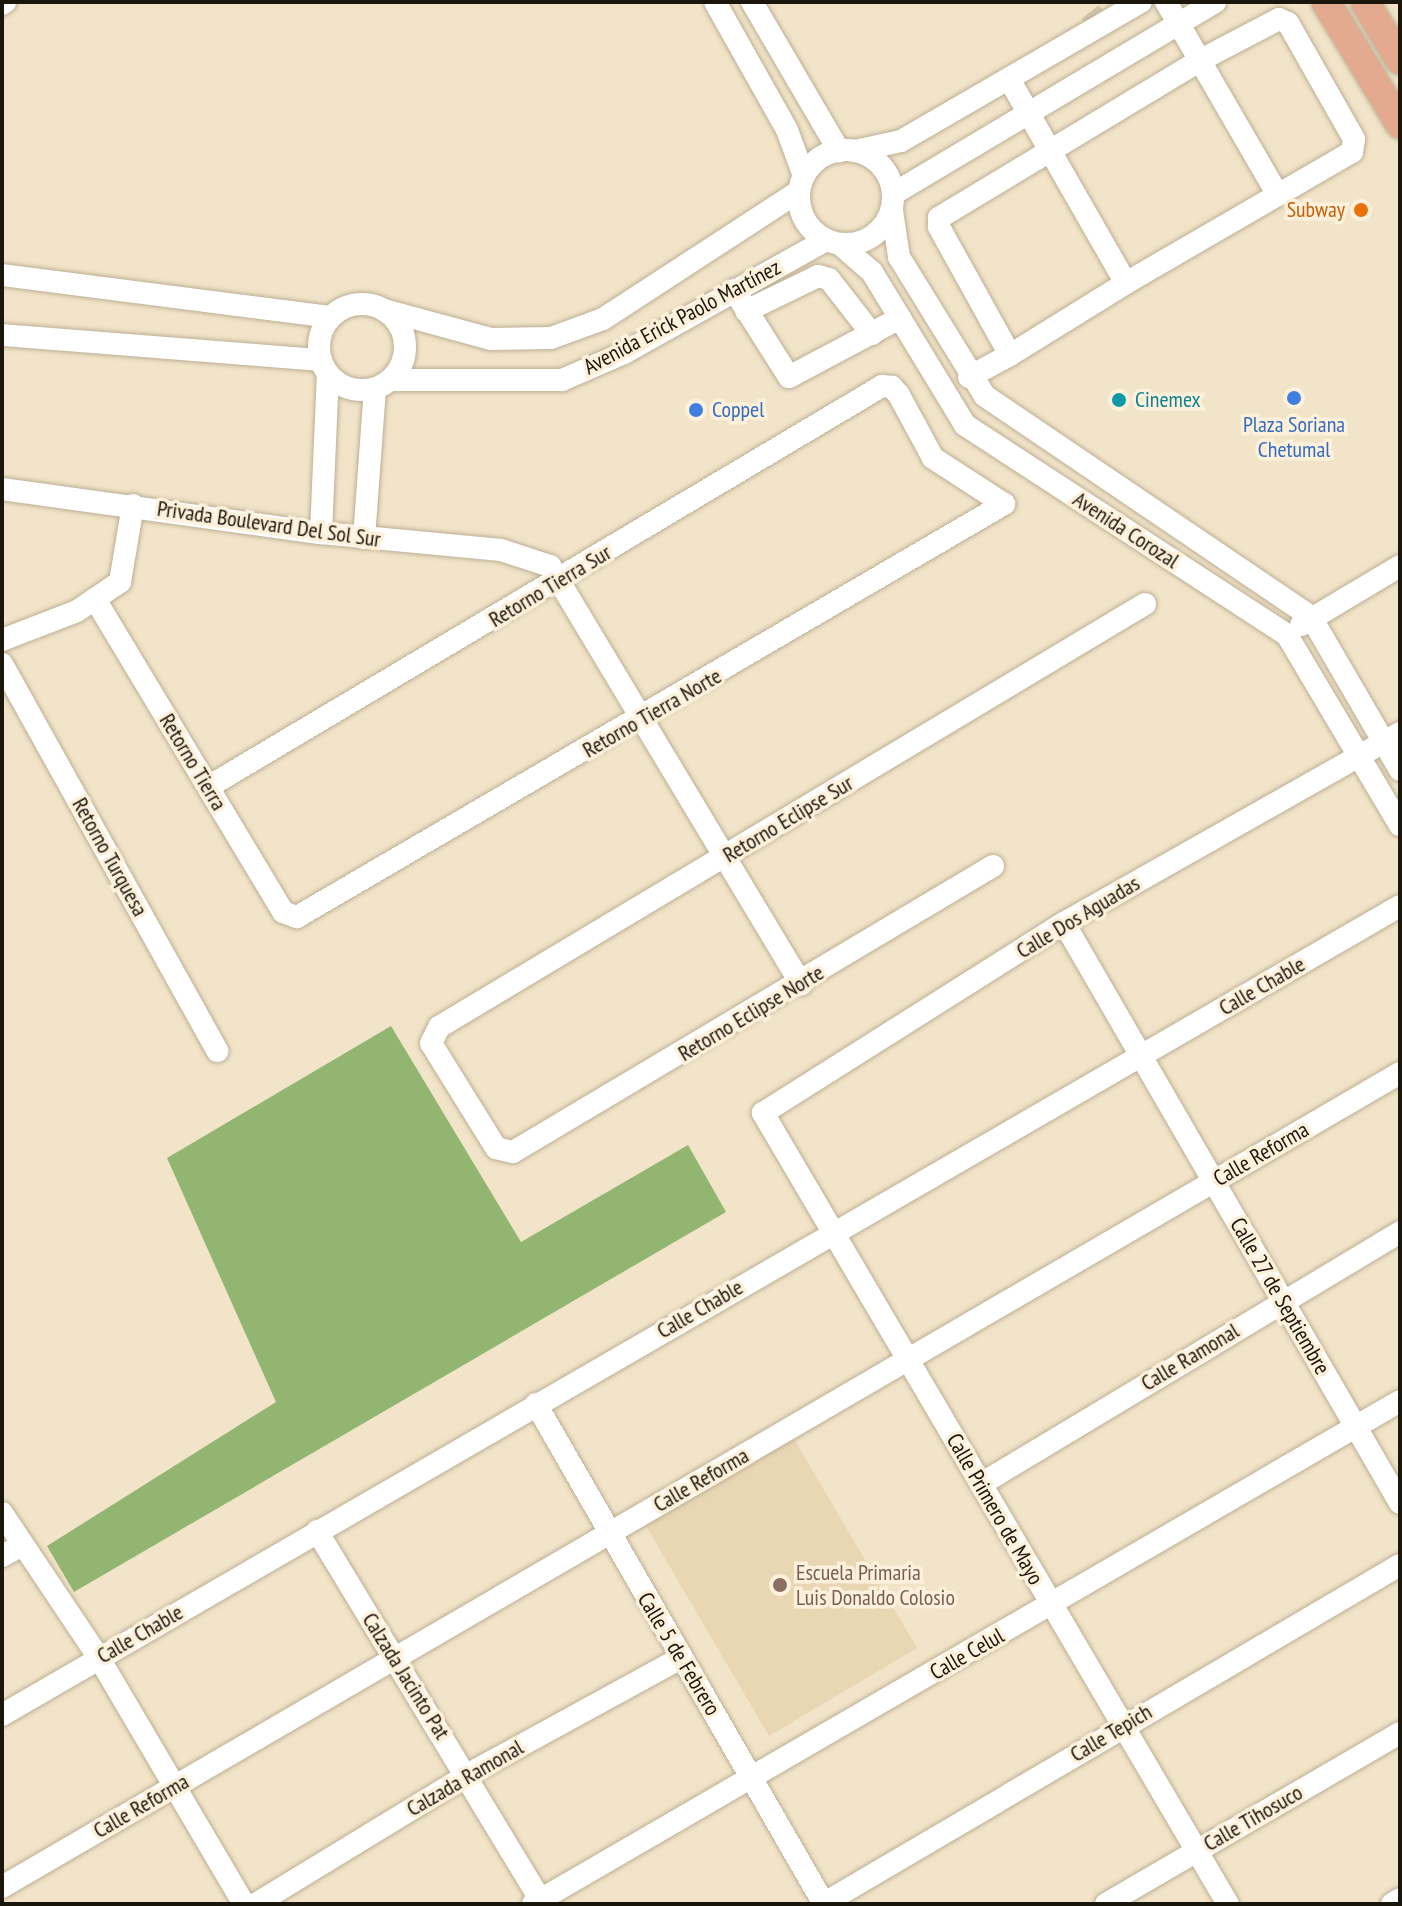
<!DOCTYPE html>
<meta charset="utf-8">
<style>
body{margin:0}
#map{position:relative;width:1402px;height:1906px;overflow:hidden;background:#f2e4c8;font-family:"PT Sans Narrow",sans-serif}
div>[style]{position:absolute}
.built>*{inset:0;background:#e9d7b4}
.forest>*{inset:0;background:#92b671}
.minor-tunnel>*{height:22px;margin-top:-11px;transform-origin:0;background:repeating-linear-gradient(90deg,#d2c5ac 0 22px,transparent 0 33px)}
.roads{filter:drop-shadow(0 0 2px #bcaf94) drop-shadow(0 0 2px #bcaf94)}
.minor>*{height:22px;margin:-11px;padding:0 11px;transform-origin:11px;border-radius:11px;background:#fff}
.minor>.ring{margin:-11px;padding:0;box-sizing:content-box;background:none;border:22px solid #fff;border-radius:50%}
.major>*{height:28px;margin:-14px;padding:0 14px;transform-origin:14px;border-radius:14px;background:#e3aa90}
.dots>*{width:22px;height:22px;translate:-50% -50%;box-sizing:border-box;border:4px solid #fdf1db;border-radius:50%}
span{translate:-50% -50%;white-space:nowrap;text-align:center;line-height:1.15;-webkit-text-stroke:7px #fdf1db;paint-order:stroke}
.food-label{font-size:22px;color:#c56008}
.right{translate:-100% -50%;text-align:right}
.street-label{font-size:22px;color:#1b160c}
.culture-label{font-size:22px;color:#0d838f}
.left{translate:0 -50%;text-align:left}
.shop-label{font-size:22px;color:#366cbe}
.education-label{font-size:22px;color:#785e54}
.frame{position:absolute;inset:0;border:4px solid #1b160c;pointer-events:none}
</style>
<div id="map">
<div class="built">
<div style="clip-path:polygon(791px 1434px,917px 1648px,769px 1736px,643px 1521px)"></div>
</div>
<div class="forest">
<div style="clip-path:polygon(391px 1026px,521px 1242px,688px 1145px,726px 1212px,74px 1592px,47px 1546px,276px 1402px,167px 1158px)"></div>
</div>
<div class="minor-tunnel">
<div style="left:1090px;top:12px;width:6px;rotate:51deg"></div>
</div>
<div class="roads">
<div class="minor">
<div style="left:715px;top:2px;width:147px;rotate:60.6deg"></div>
<div style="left:787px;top:130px;width:49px;rotate:69.7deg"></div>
<div style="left:752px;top:2px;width:173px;rotate:59.7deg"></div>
<div style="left:1166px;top:2px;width:223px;rotate:59.9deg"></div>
<div style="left:2px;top:4px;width:4px;rotate:-34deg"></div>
<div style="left:1009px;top:79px;width:235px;rotate:60.2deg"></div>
<div class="ring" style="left:799px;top:150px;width:72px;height:72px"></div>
<div style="left:855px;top:151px;width:47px;rotate:-12.3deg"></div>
<div style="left:901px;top:141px;width:277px;rotate:-30.1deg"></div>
<div style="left:893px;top:194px;width:375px;rotate:-30.8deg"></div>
<div style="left:892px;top:211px;width:47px;rotate:81.3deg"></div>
<div style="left:899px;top:257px;width:163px;rotate:58.3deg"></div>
<div style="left:985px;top:396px;width:394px;rotate:34.1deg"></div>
<div style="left:1311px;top:617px;width:177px;rotate:59.8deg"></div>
<div style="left:841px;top:245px;width:41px;rotate:41.1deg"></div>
<div style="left:872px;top:272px;width:179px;rotate:58.7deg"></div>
<div style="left:965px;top:425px;width:384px;rotate:33.1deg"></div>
<div style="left:1287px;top:635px;width:221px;rotate:59.3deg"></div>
<div style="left:2px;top:275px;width:329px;rotate:7.3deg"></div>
<div style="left:734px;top:290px;width:103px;rotate:57.7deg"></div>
<div style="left:789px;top:377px;width:126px;rotate:-28deg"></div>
<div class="ring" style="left:319px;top:304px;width:64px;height:64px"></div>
<div style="left:388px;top:311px;width:107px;rotate:15.2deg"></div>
<div style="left:491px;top:339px;width:60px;rotate:-1deg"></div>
<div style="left:551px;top:338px;width:55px;rotate:-20.1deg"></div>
<div style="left:603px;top:319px;width:234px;rotate:-33.1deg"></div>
<div style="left:746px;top:311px;width:80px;rotate:-25.9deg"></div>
<div style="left:818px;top:276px;width:11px;rotate:15deg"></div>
<div style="left:829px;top:279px;width:70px;rotate:52deg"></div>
<div style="left:2px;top:335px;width:319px;rotate:4.5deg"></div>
<div style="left:969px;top:377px;width:47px;rotate:-28.2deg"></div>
<div style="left:1010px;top:355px;width:137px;rotate:-31.8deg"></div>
<div style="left:1126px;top:283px;width:261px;rotate:-30.1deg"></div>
<div style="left:1352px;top:152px;width:13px;rotate:-81deg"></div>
<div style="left:1354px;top:139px;width:133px;rotate:-119.6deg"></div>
<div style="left:1288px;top:23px;width:10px;rotate:-156deg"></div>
<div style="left:1279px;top:19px;width:90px;rotate:152.3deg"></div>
<div style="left:1199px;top:61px;width:304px;rotate:148.9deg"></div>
<div style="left:939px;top:218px;width:9px;rotate:90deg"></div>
<div style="left:939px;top:227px;width:146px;rotate:61deg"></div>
<div style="left:391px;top:380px;width:171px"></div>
<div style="left:562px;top:380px;width:68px;rotate:-23.5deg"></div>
<div style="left:624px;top:353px;width:231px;rotate:-29.2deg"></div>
<div style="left:2px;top:489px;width:322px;rotate:7.9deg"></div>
<div style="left:321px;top:533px;width:181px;rotate:5.4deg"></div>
<div style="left:501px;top:550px;width:52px;rotate:18.1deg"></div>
<div style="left:550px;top:566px;width:488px;rotate:59deg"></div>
<div style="left:321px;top:533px;width:158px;rotate:-87.5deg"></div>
<div style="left:364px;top:538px;width:149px;rotate:-85.8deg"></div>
<div style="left:95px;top:599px;width:219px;rotate:59deg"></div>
<div style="left:208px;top:787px;width:146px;rotate:59deg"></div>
<div style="left:283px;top:912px;width:15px;rotate:20deg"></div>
<div style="left:297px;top:917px;width:819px;rotate:-30.29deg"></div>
<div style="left:1004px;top:504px;width:85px;rotate:-147.1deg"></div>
<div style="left:933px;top:458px;width:72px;rotate:-118.4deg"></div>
<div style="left:899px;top:395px;width:11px;rotate:-131deg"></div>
<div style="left:892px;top:387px;width:10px;rotate:-174deg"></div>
<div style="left:882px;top:386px;width:784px;rotate:149.25deg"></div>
<div style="left:1301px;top:625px;width:115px;rotate:-30.8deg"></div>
<div style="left:2px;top:640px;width:80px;rotate:-21.1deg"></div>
<div style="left:77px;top:611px;width:52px;rotate:-34deg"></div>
<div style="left:120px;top:582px;width:78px;rotate:-80.4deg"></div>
<div style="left:2px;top:664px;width:443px;rotate:60.9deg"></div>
<div style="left:993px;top:866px;width:559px;rotate:149.21deg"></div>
<div style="left:513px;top:1152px;width:17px;rotate:-167deg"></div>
<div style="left:496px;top:1148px;width:123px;rotate:-121.8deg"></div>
<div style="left:431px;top:1043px;width:18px;rotate:-63deg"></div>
<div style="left:439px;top:1027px;width:823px;rotate:-30.93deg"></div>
<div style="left:1064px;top:923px;width:670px;rotate:59.92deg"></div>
<div style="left:536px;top:1404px;width:577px;rotate:60.06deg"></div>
<div style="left:981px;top:1484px;width:489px;rotate:-31deg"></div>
<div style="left:2px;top:1513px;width:174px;rotate:56.2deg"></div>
<div style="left:99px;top:1658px;width:286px;rotate:59.5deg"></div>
<div style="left:317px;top:1531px;width:436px;rotate:58.8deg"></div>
<div style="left:2px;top:1556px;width:21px;rotate:-28deg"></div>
<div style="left:2px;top:1715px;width:1615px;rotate:-30.06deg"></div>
<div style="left:2px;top:1887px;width:1618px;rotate:-30.21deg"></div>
<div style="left:256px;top:1904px;width:247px;rotate:-31.4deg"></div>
<div style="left:467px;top:1775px;width:242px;rotate:-28.7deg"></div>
<div style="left:533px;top:1904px;width:1002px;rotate:-30.12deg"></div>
<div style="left:823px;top:1904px;width:669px;rotate:-30.44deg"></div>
<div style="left:1106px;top:1904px;width:340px;rotate:-30.2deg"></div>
<div style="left:1228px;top:1904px;width:918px;rotate:-120.45deg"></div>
<div style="left:763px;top:1113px;width:356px;rotate:-32.3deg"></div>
<div style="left:1064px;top:923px;width:386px;rotate:-29.5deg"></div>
<div style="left:1392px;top:1904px;width:9px;rotate:-32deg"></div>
</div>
<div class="major">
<div style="left:1326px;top:2px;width:143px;rotate:58.8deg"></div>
<div style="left:1365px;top:2px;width:68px;rotate:58.9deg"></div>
</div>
</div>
<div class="dots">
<div style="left:1361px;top:210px;background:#e8710a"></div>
<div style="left:1294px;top:398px;background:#3f7fe0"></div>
<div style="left:1119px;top:400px;background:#0f9aa8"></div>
<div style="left:696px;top:410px;background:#3f7fe0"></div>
<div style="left:780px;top:1585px;background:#8d6e63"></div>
</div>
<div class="food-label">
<span class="right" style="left:1345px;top:210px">Subway</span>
</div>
<div class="street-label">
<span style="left:682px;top:317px;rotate:-28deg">Avenida Erick Paolo Martínez</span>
<span style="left:269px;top:524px;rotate:8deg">Privada Boulevard Del Sol Sur</span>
<span style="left:1126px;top:530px;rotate:33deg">Avenida Corozal</span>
<span style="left:550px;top:586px;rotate:-31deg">Retorno Tierra Sur</span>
<span style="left:652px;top:713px;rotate:-30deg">Retorno Tierra Norte</span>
<span style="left:193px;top:762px;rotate:59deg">Retorno Tierra</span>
<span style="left:788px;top:819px;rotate:-31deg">Retorno Eclipse Sur</span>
<span style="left:110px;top:857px;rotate:61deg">Retorno Turquesa</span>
<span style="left:1078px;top:917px;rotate:-31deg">Calle Dos Aguadas</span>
<span style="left:1262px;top:986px;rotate:-30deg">Calle Chable</span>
<span style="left:751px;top:1013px;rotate:-31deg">Retorno Eclipse Norte</span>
<span style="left:1261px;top:1154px;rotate:-30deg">Calle Reforma</span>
<span style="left:1280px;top:1296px;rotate:60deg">Calle 27 de Septiembre</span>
<span style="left:700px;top:1309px;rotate:-30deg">Calle Chable</span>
<span style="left:1190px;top:1357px;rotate:-31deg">Calle Ramonal</span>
<span style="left:701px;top:1480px;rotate:-30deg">Calle Reforma</span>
<span style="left:995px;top:1509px;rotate:60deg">Calle Primero de Mayo</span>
<span style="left:140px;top:1634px;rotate:-30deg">Calle Chable</span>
<span style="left:679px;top:1654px;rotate:59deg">Calle 5 de Febrero</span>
<span style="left:967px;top:1654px;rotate:-30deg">Calle Celul</span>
<span style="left:406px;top:1676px;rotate:58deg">Calzada Jacinto Pat</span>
<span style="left:1111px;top:1733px;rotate:-31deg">Calle Tepich</span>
<span style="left:465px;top:1778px;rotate:-30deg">Calzada Ramonal</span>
<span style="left:141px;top:1806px;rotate:-30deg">Calle Reforma</span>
<span style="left:1253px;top:1818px;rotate:-30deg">Calle Tihosuco</span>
</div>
<div class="culture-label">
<span class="left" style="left:1135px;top:400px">Cinemex</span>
</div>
<div class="shop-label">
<span class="left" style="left:712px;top:410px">Coppel</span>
<span style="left:1294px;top:437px">Plaza Soriana<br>Chetumal</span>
</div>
<div class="education-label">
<span class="left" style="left:796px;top:1585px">Escuela Primaria<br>Luis Donaldo Colosio</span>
</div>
<div class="frame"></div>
</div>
